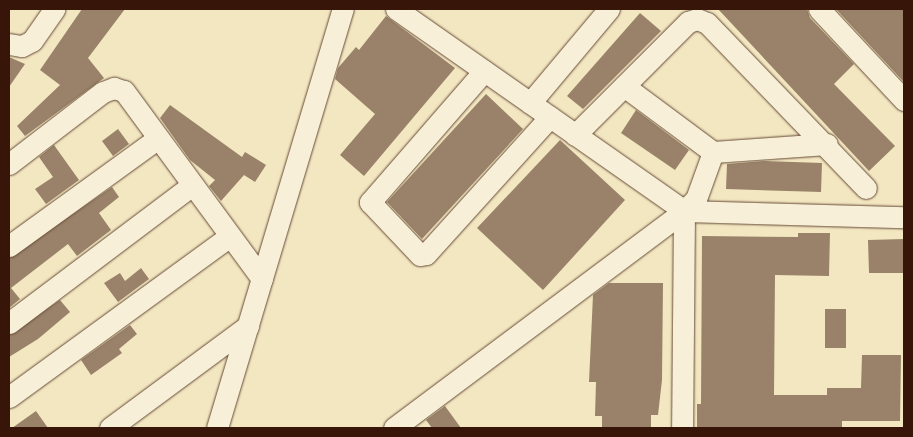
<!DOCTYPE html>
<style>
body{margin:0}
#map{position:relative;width:913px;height:437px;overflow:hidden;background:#f3e7c1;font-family:"IM FELL DW Pica",serif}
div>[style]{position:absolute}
.building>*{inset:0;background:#998269}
.roads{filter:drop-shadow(0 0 1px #664a37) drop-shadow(0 0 1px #664a37)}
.minor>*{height:21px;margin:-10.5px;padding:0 10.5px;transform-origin:10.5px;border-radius:10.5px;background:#f7efd7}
span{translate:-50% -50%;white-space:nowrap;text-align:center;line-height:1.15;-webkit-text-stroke:4.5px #f7efd7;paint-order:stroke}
.frame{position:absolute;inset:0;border:10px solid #371509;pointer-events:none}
</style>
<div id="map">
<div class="building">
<div style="clip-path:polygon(82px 9px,125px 9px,88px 58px,104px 78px,25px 136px,17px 126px,60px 85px,40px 70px)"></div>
<div style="clip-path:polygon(718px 9px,807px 9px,810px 18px,854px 64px,834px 84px,895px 146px,869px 171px)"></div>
<div style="clip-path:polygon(836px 9px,904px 9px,904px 82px)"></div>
<div style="clip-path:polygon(640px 13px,661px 31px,583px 109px,567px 96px)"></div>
<div style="clip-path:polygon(386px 16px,455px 68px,364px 176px,340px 155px,375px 114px,335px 79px,338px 68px,356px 47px,359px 50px)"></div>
<div style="clip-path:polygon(9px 57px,25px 64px,9px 87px)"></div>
<div style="clip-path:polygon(486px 94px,523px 129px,422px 239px,387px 202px)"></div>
<div style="clip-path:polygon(170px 105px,242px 157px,245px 152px,266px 165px,255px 182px,244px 175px,221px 201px,209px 186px,215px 180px,190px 160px,160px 118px)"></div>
<div style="clip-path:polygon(636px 110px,689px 150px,675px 170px,621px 133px)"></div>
<div style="clip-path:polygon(118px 129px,129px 144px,113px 156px,102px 141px)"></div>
<div style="clip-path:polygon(560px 140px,625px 200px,543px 290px,477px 228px)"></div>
<div style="clip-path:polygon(54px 145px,79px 180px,46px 204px,35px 189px,53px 177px,39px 157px)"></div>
<div style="clip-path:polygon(764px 161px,822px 163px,821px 192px,726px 189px,727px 164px)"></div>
<div style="clip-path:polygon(112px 187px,119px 197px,99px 213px,111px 230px,77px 256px,68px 244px,11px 288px,20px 299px,9px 308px,9px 258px)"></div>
<div style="clip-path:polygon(798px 233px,830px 233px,829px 276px,775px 275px,774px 395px,827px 395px,827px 388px,861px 388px,862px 355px,901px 355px,900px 421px,842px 421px,842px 428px,697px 428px,697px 404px,701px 404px,702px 236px,798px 237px)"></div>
<div style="clip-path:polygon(904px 239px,904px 273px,869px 273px,868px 240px)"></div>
<div style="clip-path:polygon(141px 268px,149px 279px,118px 302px,104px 283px,120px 273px,125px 281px)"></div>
<div style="clip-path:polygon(609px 283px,663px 283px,662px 380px,658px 415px,651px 415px,651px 428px,602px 428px,602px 416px,595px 416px,596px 382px,589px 382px,593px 295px)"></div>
<div style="clip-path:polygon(60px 300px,70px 312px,38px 339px,9px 357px,9px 335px)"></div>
<div style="clip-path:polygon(825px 309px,846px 309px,846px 348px,825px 348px)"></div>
<div style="clip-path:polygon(130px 325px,137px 334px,119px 349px,122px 353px,91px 375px,81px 360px)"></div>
<div style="clip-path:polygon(445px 406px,461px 428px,432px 428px,426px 420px)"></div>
<div style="clip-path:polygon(36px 411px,48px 428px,12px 428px)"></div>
</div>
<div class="roads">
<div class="minor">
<div style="left:396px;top:9px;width:352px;rotate:35deg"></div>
<div style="left:684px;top:211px;width:217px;rotate:90.5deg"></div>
<div style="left:819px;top:9px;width:125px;rotate:47deg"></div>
<div style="left:9px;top:44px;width:13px;rotate:9deg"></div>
<div style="left:22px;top:46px;width:11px;rotate:-27deg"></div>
<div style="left:32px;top:41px;width:39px;rotate:-55deg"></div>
<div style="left:484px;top:71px;width:174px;rotate:131deg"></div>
<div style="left:370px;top:202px;width:73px;rotate:46.7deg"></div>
<div style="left:420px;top:255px;width:6px;rotate:-9deg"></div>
<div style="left:426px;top:254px;width:185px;rotate:-47.9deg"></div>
<div style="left:624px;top:86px;width:111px;rotate:36.6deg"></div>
<div style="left:530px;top:103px;width:123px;rotate:-50deg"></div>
<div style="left:575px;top:135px;width:160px;rotate:-45deg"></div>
<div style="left:688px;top:22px;width:9px;rotate:-18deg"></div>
<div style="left:697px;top:19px;width:11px;rotate:22deg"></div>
<div style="left:707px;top:23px;width:229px;rotate:46.1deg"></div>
<div style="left:9px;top:164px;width:118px;rotate:-37.5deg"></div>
<div style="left:103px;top:92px;width:12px;rotate:-20deg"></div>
<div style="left:114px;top:88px;width:10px;rotate:17deg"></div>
<div style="left:124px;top:91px;width:233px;rotate:53.7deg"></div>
<div style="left:684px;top:211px;width:220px;rotate:1.6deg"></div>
<div style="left:9px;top:246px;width:183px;rotate:-35.9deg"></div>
<div style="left:9px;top:323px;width:228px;rotate:-37deg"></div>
<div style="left:9px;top:397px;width:273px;rotate:-36.1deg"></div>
<div style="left:110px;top:428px;width:172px;rotate:-36.5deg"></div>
<div style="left:217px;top:428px;width:438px;rotate:-73.3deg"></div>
<div style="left:394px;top:428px;width:362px;rotate:-36.8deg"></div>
<div style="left:684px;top:211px;width:17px;rotate:-45deg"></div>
<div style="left:696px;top:199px;width:50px;rotate:-70.1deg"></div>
<div style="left:713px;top:152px;width:114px;rotate:-4deg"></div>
</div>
</div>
<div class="frame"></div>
</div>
